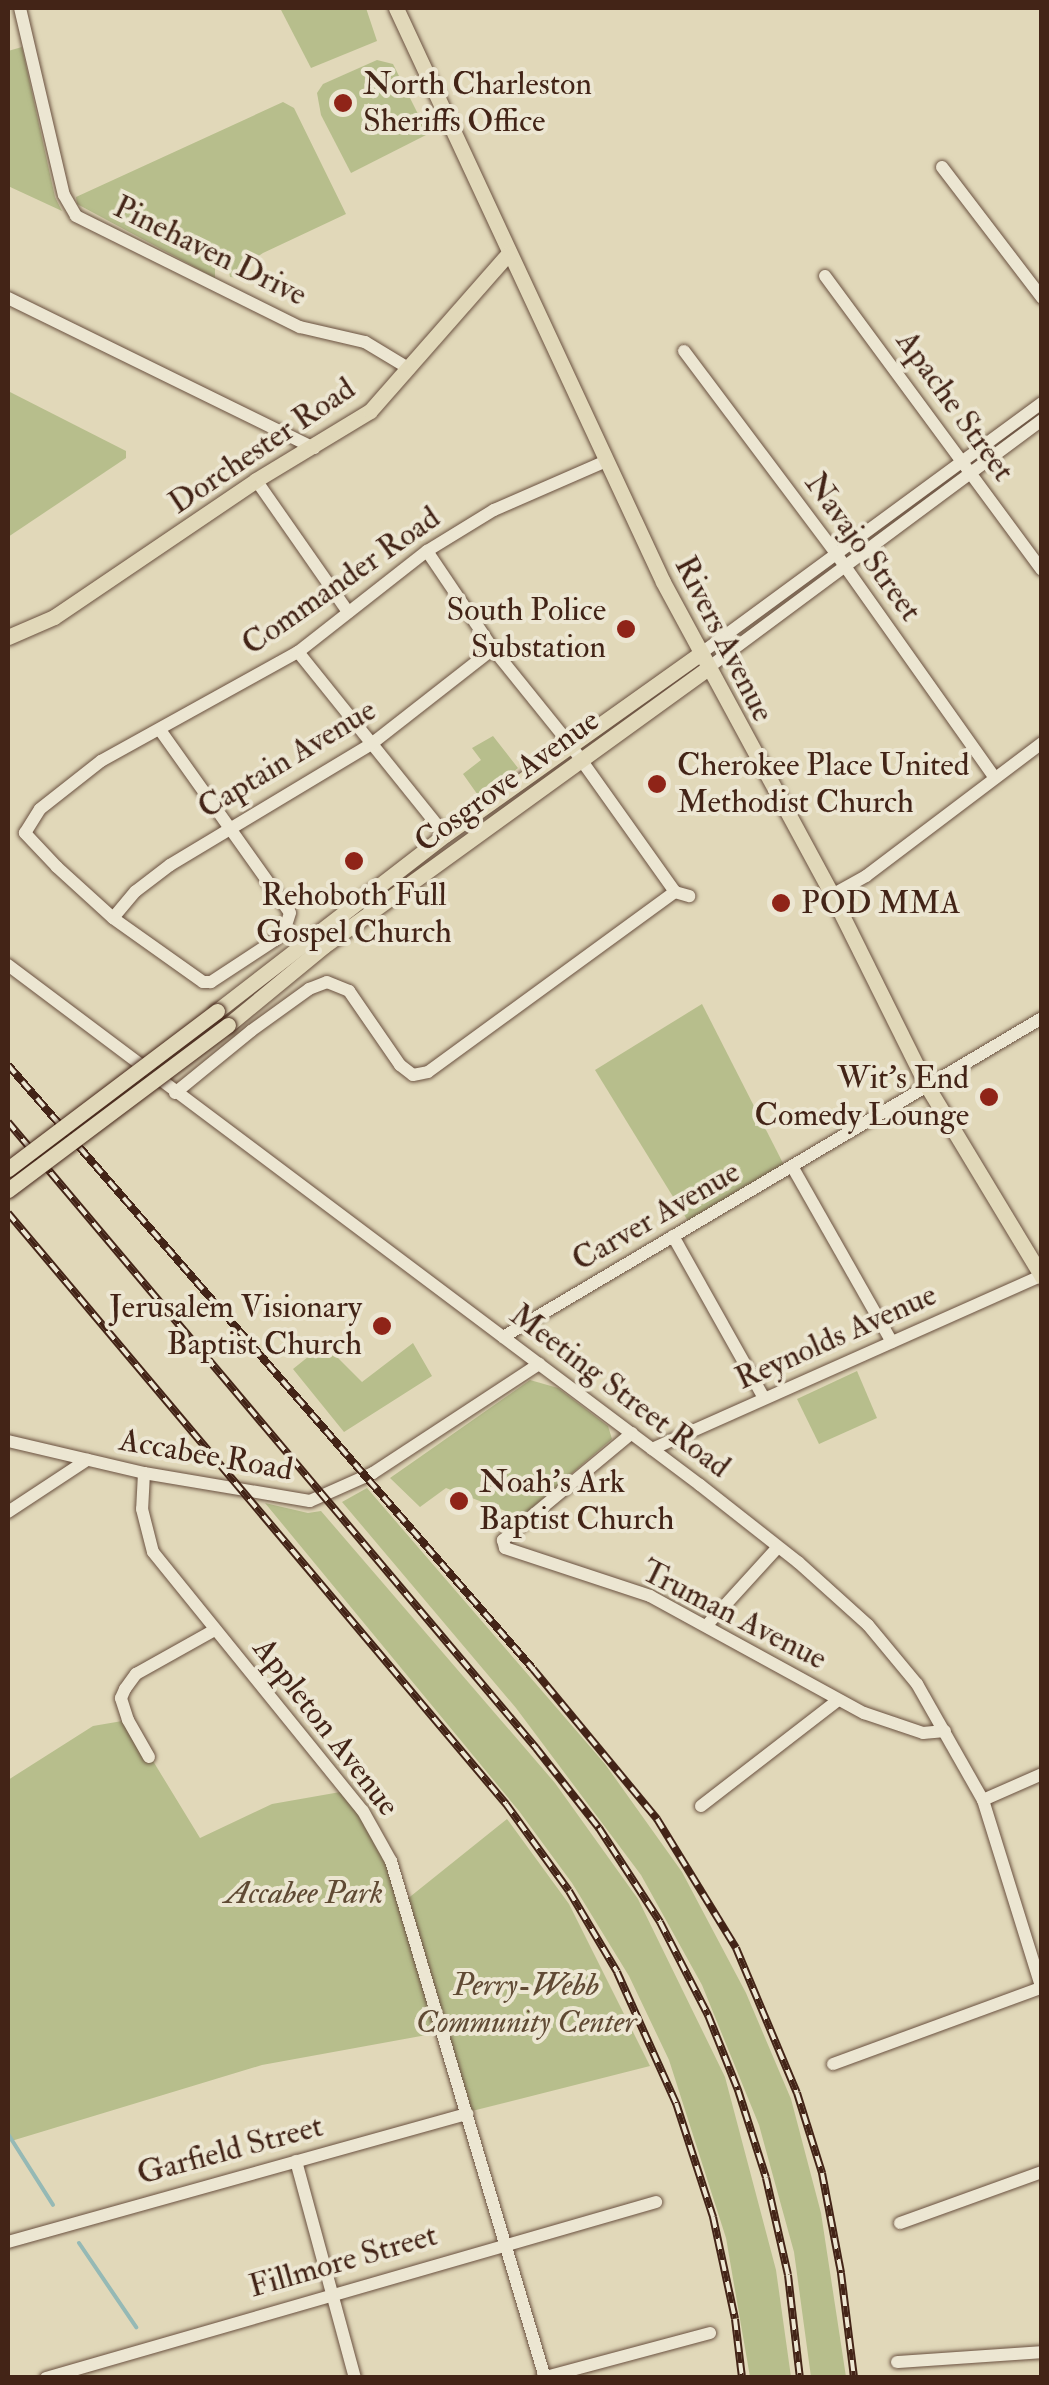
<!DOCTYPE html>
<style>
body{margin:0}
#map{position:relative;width:1049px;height:2385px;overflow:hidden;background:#e1d8b9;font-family:"IM FELL Double Pica",serif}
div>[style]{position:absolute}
.green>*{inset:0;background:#b7be8c}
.stream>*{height:4px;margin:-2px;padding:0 2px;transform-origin:2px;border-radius:2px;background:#95b9b5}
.roads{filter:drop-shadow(0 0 2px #6a5140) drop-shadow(0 0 2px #6a5140)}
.minor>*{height:12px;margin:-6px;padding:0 6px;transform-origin:6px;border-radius:6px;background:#ece6d2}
.major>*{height:15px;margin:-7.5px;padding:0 7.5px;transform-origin:7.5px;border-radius:7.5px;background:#e1d8b9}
.rail>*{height:8px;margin-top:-4px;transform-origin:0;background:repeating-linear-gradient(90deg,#ece6d2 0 11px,#432417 0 22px);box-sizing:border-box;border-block:2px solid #432417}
.bridges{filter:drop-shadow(0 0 2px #432417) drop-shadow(0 0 2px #432417)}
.major-bridge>*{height:15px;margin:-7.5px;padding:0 7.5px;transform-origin:7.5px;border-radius:7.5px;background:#e1d8b9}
.dots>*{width:28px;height:28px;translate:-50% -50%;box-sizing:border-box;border:5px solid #ece6d2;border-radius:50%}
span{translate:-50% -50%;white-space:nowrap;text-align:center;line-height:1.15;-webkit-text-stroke:8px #ece6d2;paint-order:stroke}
.poi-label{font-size:32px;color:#432417}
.left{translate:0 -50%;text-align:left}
.right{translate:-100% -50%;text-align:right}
.street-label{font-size:32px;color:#432417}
.park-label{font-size:32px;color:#604a34;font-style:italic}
.frame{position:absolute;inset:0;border:10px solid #432417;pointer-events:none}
</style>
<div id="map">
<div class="green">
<div style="clip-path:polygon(280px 8px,366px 8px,377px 41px,311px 68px)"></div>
<div style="clip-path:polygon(22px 47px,55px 197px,62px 211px,8px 186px,8px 51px)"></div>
<div style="clip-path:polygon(377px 60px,393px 64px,428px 134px,351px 173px,321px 115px,317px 93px,323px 84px)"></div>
<div style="clip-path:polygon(283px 102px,294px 108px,346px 214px,263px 253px,245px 265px,238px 278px,230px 277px,228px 266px,215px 267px,215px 278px,77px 204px,76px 197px)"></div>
<div style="clip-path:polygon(8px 391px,126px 451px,126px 458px,8px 537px)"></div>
<div style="clip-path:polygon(493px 736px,518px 768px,480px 798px,463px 774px,481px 760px,472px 748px)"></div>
<div style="clip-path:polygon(702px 1004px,787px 1171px,691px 1226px,595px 1070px)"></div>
<div style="clip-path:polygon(413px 1343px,432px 1376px,344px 1432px,293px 1369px,324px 1344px,362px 1382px)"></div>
<div style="clip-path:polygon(857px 1371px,877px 1418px,819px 1444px,797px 1399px)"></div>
<div style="clip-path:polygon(530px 1380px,558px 1388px,608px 1426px,612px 1439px,521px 1517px,446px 1488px,420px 1507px,390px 1478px)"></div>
<div style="clip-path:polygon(367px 1488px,605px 1764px,682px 1872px,746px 1993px,791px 2099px,821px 2213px,846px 2377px,811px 2377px,794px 2252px,759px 2125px,702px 1985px,641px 1875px,516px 1708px,342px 1502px)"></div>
<div style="clip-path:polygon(265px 1503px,308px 1513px,321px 1511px,555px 1783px,638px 1899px,725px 2077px,776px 2270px,791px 2377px,750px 2377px,726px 2238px,669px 2060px,629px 1976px,572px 1883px,519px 1811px)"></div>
<div style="clip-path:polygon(128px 1720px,200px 1838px,272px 1804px,346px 1791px,406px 1900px,507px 1819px,569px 1904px,650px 2066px,468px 2112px,443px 2032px,262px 2065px,8px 2142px,8px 1780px,93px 1726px)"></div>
</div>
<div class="stream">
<div style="left:8px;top:2134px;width:84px;rotate:57.6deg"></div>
<div style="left:79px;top:2243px;width:102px;rotate:55.8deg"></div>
</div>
<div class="roads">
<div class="minor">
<div style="left:20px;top:8px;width:192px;rotate:76.8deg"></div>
<div style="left:64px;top:195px;width:24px;rotate:60deg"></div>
<div style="left:76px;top:216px;width:250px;rotate:26.4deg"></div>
<div style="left:300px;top:327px;width:67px;rotate:13deg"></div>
<div style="left:365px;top:342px;width:52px;rotate:31deg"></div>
<div style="left:942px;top:167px;width:165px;rotate:52.6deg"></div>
<div style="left:825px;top:276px;width:365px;rotate:53.6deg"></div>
<div style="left:8px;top:298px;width:341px;rotate:26.1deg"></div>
<div style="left:684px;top:351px;width:255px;rotate:53.1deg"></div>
<div style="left:837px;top:555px;width:273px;rotate:54.7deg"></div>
<div style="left:256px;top:480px;width:161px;rotate:55.1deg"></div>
<div style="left:427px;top:551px;width:118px;rotate:56deg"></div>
<div style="left:493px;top:649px;width:126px;rotate:51.1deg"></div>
<div style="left:572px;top:747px;width:178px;rotate:54.6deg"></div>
<div style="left:675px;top:892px;width:15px;rotate:16deg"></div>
<div style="left:298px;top:652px;width:235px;rotate:51.2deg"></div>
<div style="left:700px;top:654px;width:424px;rotate:-36.3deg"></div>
<div style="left:708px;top:668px;width:416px;rotate:-36.6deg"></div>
<div style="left:160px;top:730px;width:224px;rotate:54.6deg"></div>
<div style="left:290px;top:913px;width:20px;rotate:108deg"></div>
<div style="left:284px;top:932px;width:12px;rotate:138deg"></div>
<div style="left:275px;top:940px;width:77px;rotate:146.7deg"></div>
<div style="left:211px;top:982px;width:8px;rotate:180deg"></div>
<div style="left:203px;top:982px;width:110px;rotate:-144.6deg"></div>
<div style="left:113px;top:918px;width:76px;rotate:-137.7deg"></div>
<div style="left:57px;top:867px;width:47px;rotate:-133.3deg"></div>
<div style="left:25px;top:833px;width:28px;rotate:-58deg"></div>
<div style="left:40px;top:809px;width:78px;rotate:-38.2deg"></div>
<div style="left:101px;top:761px;width:225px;rotate:-29deg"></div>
<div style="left:298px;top:652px;width:164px;rotate:-38.1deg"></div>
<div style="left:427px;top:551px;width:79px;rotate:-31.5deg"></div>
<div style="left:494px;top:510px;width:120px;rotate:-23.6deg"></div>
<div style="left:832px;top:895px;width:39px;rotate:-29deg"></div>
<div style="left:866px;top:876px;width:221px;rotate:-37.1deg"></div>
<div style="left:113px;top:918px;width:35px;rotate:-50deg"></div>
<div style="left:136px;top:891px;width:43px;rotate:-37.4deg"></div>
<div style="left:170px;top:865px;width:233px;rotate:-31deg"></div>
<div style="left:370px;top:745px;width:156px;rotate:-38deg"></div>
<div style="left:8px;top:965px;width:866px;rotate:36.92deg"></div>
<div style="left:700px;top:1485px;width:125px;rotate:38.2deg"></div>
<div style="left:798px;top:1562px;width:94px;rotate:42deg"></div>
<div style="left:868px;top:1625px;width:77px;rotate:50.3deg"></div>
<div style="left:917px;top:1684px;width:133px;rotate:60.4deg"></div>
<div style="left:983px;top:1800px;width:198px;rotate:72.7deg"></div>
<div style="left:175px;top:1093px;width:98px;rotate:-39.2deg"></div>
<div style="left:251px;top:1031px;width:72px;rotate:-35.9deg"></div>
<div style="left:309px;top:989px;width:19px;rotate:-21deg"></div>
<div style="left:327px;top:982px;width:24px;rotate:22deg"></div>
<div style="left:349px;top:991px;width:90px;rotate:55.4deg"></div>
<div style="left:400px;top:1065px;width:16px;rotate:38deg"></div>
<div style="left:413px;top:1075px;width:15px;rotate:-11deg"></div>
<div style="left:428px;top:1072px;width:306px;rotate:-36.1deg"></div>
<div style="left:793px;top:1168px;width:200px;rotate:60.4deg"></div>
<div style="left:673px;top:1236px;width:186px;rotate:60.7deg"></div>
<div style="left:503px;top:1337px;width:626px;rotate:-30.62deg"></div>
<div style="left:632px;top:1433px;width:168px;rotate:140.3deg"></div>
<div style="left:503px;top:1540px;width:8px;rotate:76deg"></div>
<div style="left:505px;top:1548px;width:153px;rotate:18.3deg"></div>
<div style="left:650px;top:1596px;width:244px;rotate:28.7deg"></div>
<div style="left:864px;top:1713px;width:62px;rotate:18.7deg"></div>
<div style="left:923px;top:1733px;width:22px;rotate:-5deg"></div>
<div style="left:8px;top:1441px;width:140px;rotate:13.2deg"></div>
<div style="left:144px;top:1473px;width:168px;rotate:9.6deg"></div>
<div style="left:310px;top:1501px;width:69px;rotate:-24deg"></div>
<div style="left:373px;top:1473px;width:199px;rotate:-33.3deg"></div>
<div style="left:652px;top:1449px;width:427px;rotate:-24deg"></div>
<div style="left:144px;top:1473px;width:36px;rotate:93deg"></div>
<div style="left:142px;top:1509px;width:44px;rotate:75.7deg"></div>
<div style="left:153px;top:1552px;width:333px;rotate:51deg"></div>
<div style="left:363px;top:1811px;width:57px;rotate:60.8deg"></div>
<div style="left:391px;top:1861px;width:539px;rotate:73.41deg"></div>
<div style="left:8px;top:1512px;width:95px;rotate:-33.4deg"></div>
<div style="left:707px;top:1625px;width:105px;rotate:-47.7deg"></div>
<div style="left:149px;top:1757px;width:43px;rotate:-119.6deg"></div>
<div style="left:128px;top:1720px;width:23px;rotate:-108deg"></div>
<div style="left:121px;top:1698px;width:10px;rotate:-66deg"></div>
<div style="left:125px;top:1689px;width:19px;rotate:-54deg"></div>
<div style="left:136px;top:1674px;width:88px;rotate:-29.2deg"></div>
<div style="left:983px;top:1800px;width:64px;rotate:-23.8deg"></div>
<div style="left:701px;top:1806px;width:173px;rotate:-37.7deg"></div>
<div style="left:833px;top:2064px;width:221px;rotate:-20.1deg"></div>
<div style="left:296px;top:2161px;width:225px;rotate:74.8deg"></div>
<div style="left:900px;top:2223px;width:151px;rotate:-19.8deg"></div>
<div style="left:8px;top:2242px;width:477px;rotate:-15.6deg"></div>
<div style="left:897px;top:2362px;width:145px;rotate:-3.9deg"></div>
<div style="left:46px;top:2378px;width:635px;rotate:-16.09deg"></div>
<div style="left:542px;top:2378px;width:174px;rotate:-15deg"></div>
</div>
<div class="major">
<div style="left:396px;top:8px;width:633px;rotate:65.05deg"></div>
<div style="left:663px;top:582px;width:356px;rotate:61.6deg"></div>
<div style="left:832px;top:895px;width:213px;rotate:63.6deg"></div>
<div style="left:927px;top:1086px;width:223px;rotate:58.9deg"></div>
<div style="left:8px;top:637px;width:50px;rotate:-23.5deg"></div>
<div style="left:54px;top:617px;width:244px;rotate:-34.1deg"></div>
<div style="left:256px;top:480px;width:133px;rotate:-31.2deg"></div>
<div style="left:370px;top:411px;width:209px;rotate:-48.7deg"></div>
<div style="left:217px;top:1011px;width:288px;rotate:-37.7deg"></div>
<div style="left:445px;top:835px;width:313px;rotate:-35.4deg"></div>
<div style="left:228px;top:1025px;width:124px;rotate:-39.5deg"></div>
<div style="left:324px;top:946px;width:474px;rotate:-35.9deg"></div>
</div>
</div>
<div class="rail">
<div style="left:8px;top:1065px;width:800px;rotate:49deg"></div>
<div style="left:533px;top:1669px;width:195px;rotate:50.4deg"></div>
<div style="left:657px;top:1819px;width:151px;rotate:58.5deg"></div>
<div style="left:736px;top:1948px;width:157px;rotate:67.2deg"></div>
<div style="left:797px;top:2093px;width:84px;rotate:72.6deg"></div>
<div style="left:822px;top:2173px;width:102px;rotate:79.2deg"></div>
<div style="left:841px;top:2273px;width:106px;rotate:82.9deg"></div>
<div style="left:8px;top:1122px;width:819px;rotate:49.85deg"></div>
<div style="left:536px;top:1748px;width:102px;rotate:51.8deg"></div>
<div style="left:599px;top:1828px;width:112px;rotate:57deg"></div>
<div style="left:660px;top:1922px;width:105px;rotate:62.7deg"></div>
<div style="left:708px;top:2015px;width:81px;rotate:68.2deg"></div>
<div style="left:738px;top:2090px;width:92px;rotate:72.3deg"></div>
<div style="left:766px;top:2178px;width:99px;rotate:77.2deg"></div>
<div style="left:788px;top:2275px;width:104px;rotate:83.4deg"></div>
<div style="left:8px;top:1213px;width:773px;rotate:49.88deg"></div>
<div style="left:506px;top:1804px;width:107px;rotate:54.1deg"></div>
<div style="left:569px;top:1891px;width:94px;rotate:59.3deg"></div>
<div style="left:617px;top:1972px;width:144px;rotate:65.8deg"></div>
<div style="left:676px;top:2103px;width:120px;rotate:72deg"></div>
<div style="left:713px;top:2217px;width:104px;rotate:77.8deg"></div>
<div style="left:735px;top:2319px;width:59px;rotate:83.2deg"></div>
</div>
<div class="bridges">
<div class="major-bridge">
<div style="left:8px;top:1169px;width:262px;rotate:-37.1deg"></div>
<div style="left:8px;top:1190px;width:275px;rotate:-36.9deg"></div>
</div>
</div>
<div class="dots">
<div style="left:343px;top:103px;background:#8f2418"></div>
<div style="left:626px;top:629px;background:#8f2418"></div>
<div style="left:657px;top:784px;background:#8f2418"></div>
<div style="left:354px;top:861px;background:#8f2418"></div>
<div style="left:781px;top:903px;background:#8f2418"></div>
<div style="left:989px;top:1097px;background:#8f2418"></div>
<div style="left:382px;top:1326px;background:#8f2418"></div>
<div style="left:459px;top:1501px;background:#8f2418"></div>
</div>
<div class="poi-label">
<span class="left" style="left:363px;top:103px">North Charleston<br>Sheriffs Office</span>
<span class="right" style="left:606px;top:629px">South Police<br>Substation</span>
<span class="left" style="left:677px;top:784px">Cherokee Place United<br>Methodist Church</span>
<span style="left:354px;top:914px">Rehoboth Full<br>Gospel Church</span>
<span class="left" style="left:801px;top:903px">POD MMA</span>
<span class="right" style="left:969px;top:1097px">Wit's End<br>Comedy Lounge</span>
<span class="right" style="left:362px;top:1326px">Jerusalem Visionary<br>Baptist Church</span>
<span class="left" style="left:479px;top:1501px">Noah's Ark<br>Baptist Church</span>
</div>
<div class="street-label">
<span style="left:210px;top:251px;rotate:26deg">Pinehaven Drive</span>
<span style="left:955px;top:406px;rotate:54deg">Apache Street</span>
<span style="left:262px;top:446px;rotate:-34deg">Dorchester Road</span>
<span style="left:863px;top:547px;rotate:54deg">Navajo Street</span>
<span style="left:341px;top:581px;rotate:-35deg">Commander Road</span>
<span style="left:724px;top:639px;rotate:63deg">Rivers Avenue</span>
<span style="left:287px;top:759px;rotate:-31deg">Captain Avenue</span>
<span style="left:507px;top:781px;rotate:-36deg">Cosgrove Avenue</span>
<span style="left:656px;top:1216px;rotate:-30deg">Carver Avenue</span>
<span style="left:836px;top:1337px;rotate:-24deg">Reynolds Avenue</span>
<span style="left:620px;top:1391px;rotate:37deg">Meeting Street Road</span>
<span style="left:206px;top:1455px;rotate:10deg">Accabee Road</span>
<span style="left:734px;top:1615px;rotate:27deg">Truman Avenue</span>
<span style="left:326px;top:1727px;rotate:52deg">Appleton Avenue</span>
<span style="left:230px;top:2150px;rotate:-15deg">Garfield Street</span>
<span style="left:343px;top:2261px;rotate:-16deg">Fillmore Street</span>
</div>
<div class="park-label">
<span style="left:304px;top:1893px">Accabee Park</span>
<span style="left:526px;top:2004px">Perry-Webb<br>Community Center</span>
</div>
<div class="frame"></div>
</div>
